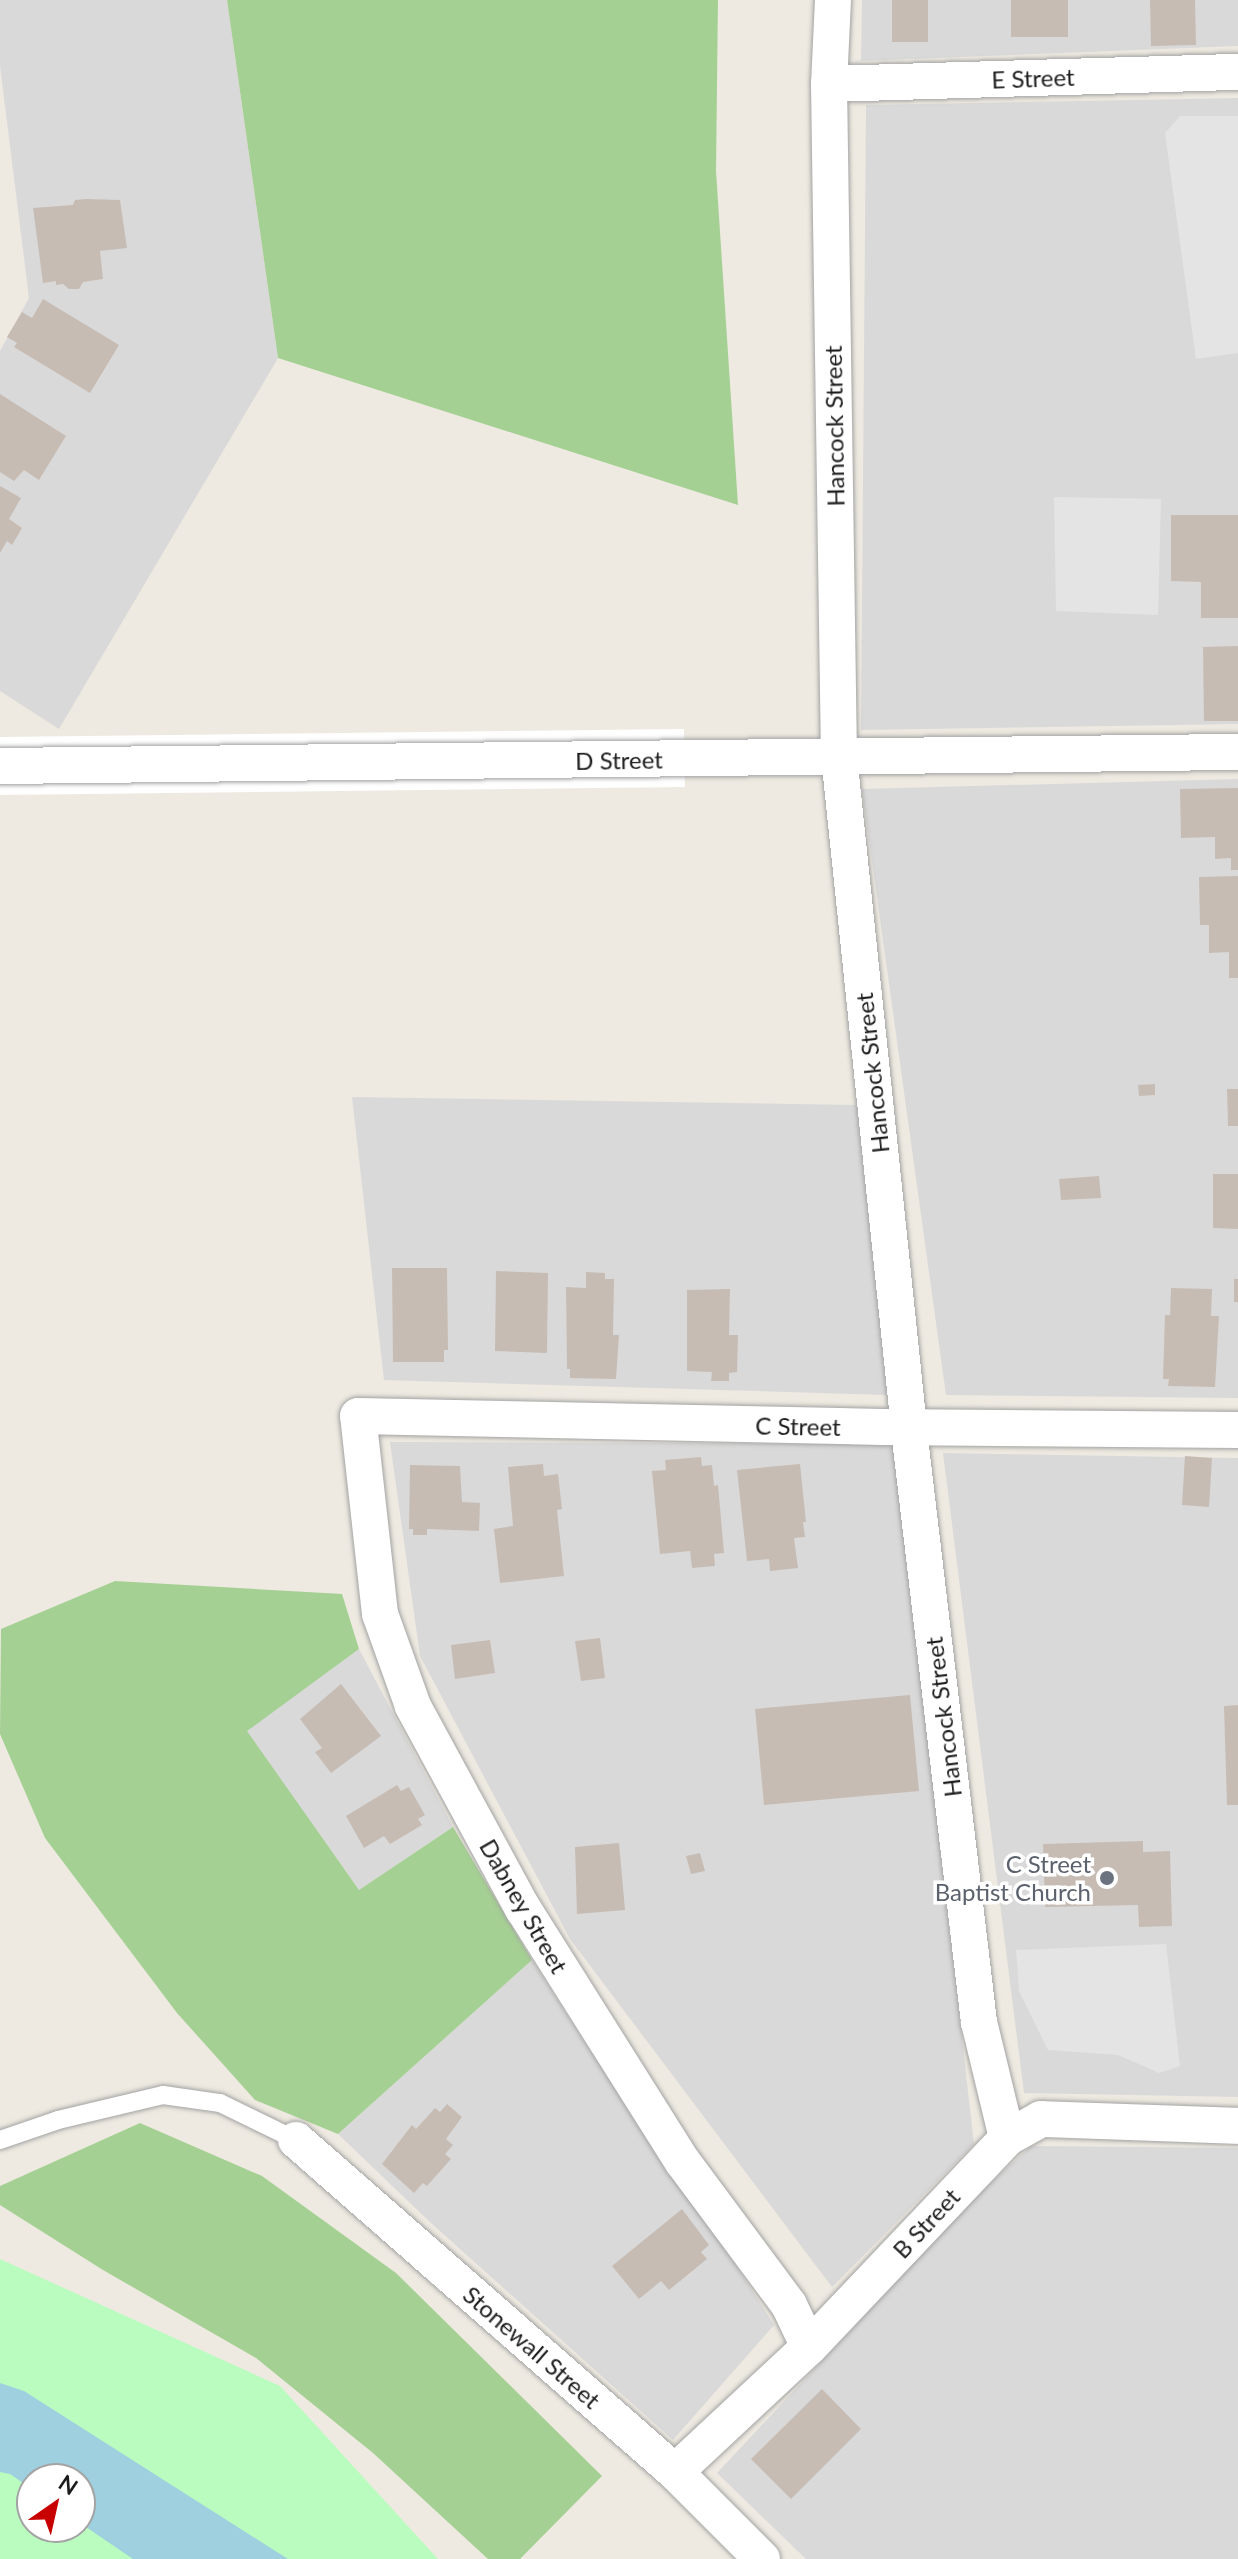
<!DOCTYPE html>
<style>
body{margin:0}
#map{position:relative;width:1238px;height:2559px;overflow:hidden;background:#eeeae1;font-family:Lato,sans-serif}
div>[style]{position:absolute}
.residential>*{inset:0;background:#dad9d9}
.forest>*{inset:0;background:#a5d093}
.park>*{inset:0;background:#bafcbf}
.parking>*{inset:0;background:#e4e4e4}
.water>*{inset:0;background:#9ed0df}
.pier>*{inset:0;background:#fff}
.building>*{inset:0;background:#c6bcb4}
.roads{filter:drop-shadow(0 0 2px #a3a3a3) drop-shadow(0 0 2px #a3a3a3)}
.lane>*{height:18px;margin:-9px;padding:0 9px;transform-origin:9px;border-radius:9px;background:#fff}
.street>*{height:36px;margin:-18px;padding:0 18px;transform-origin:18px;border-radius:18px;background:#fff}
.dots>*{width:22px;height:22px;translate:-50% -50%;box-sizing:border-box;border:4px solid #fff;border-radius:50%}
span{translate:-50% -50%;white-space:nowrap;text-align:center;line-height:1.15;-webkit-text-stroke:7px #fff;paint-order:stroke}
.street-label{font-size:24px;color:#1c1c1c}
.worship-label{font-size:24px;color:#5b616d}
.right{translate:-100% -50%;text-align:right}
.north{position:absolute;left:16px;top:2463px;width:80px;height:80px;box-sizing:border-box;background:#fff;border:2px solid #a4a4a4;border-radius:50%;rotate:34deg;font-size:22px;font-weight:700;line-height:32px;text-align:center;color:#1c1c1c}
.north::after{content:'';display:block;margin:auto;width:28px;height:36px;background:#c80100;clip-path:polygon(50% 0,100% 100%,50% 72%,0 100%)}
</style>
<div id="map">
<div class="residential">
<div style="clip-path:polygon(0 0,227px 0,278px 358px,59px 729px,0 691px,0 351px,29px 298px,0 66px)"></div>
<div style="clip-path:polygon(862px 0,1238px 0,1238px 46px,861px 61px)"></div>
<div style="clip-path:polygon(1238px 98px,1238px 724px,861px 730px,866px 105px)"></div>
<div style="clip-path:polygon(1238px 779px,1238px 1398px,946px 1395px,862px 789px)"></div>
<div style="clip-path:polygon(352px 1097px,857px 1105px,887px 1395px,384px 1380px)"></div>
<div style="clip-path:polygon(390px 1442px,894px 1444px,974px 2144px,832px 2287px,570px 1939px,420px 1656px)"></div>
<div style="clip-path:polygon(943px 1453px,1238px 1458px,1238px 2097px,1024px 2093px)"></div>
<div style="clip-path:polygon(359px 1649px,453px 1827px,359px 1890px,246px 1731px)"></div>
<div style="clip-path:polygon(532px 1960px,587px 2046px,704px 2215px,774px 2325px,673px 2440px,432px 2224px,338px 2134px)"></div>
<div style="clip-path:polygon(1031px 2146px,1238px 2148px,1238px 2559px,806px 2559px,717px 2473px,978px 2194px)"></div>
</div>
<div class="forest">
<div style="clip-path:polygon(227px 0,718px 0,716px 171px,738px 505px,278px 358px)"></div>
<div style="clip-path:polygon(115px 1581px,342px 1594px,359px 1649px,247px 1731px,359px 1890px,453px 1827px,532px 1960px,338px 2134px,255px 2100px,177px 2013px,45px 1838px,0 1734px,1px 1629px)"></div>
<div style="clip-path:polygon(140px 2123px,262px 2176px,396px 2273px,602px 2476px,520px 2559px,488px 2559px,373px 2453px,256px 2358px,103px 2270px,0 2205px,0 2186px)"></div>
</div>
<div class="park">
<div style="clip-path:polygon(evenodd,0 2259px,280px 2386px,438px 2559px,0 2559px,0 2259px,32px 2479px,80px 2479px,80px 2527px,32px 2527px,32px 2479px)"></div>
</div>
<div class="parking">
<div style="clip-path:polygon(1180px 116px,1238px 116px,1238px 353px,1196px 359px,1165px 133px)"></div>
<div style="clip-path:polygon(1054px 497px,1161px 499px,1158px 615px,1056px 611px)"></div>
<div style="clip-path:polygon(1166px 1944px,1180px 2066px,1159px 2073px,1118px 2055px,1048px 2050px,1019px 1991px,1016px 1950px)"></div>
</div>
<div class="water">
<div style="clip-path:polygon(0 2383px,24px 2391px,288px 2559px,133px 2559px,80px 2523px,80px 2479px,32px 2479px,32px 2489px,10px 2474px,0 2472px)"></div>
</div>
<div class="pier">
<div style="clip-path:polygon(684px 729px,685px 787px,0 795px,0 737px)"></div>
</div>
<div class="building">
<div style="clip-path:polygon(892px 0,928px 0,928px 42px,892px 42px)"></div>
<div style="clip-path:polygon(1011px 0,1068px 0,1068px 37px,1011px 37px)"></div>
<div style="clip-path:polygon(1150px 0,1195px 0,1196px 45px,1151px 46px)"></div>
<div style="clip-path:polygon(86px 199px,120px 200px,127px 248px,100px 251px,103px 279px,83px 282px,79px 289px,69px 289px,63px 284px,56px 285px,56px 281px,43px 283px,33px 208px,73px 205px,75px 200px)"></div>
<div style="clip-path:polygon(43px 299px,119px 345px,90px 393px,14px 347px,17px 343px,7px 337px,22px 312px,32px 318px)"></div>
<div style="clip-path:polygon(0 394px,66px 436px,39px 480px,24px 470px,14px 481px,0 472px)"></div>
<div style="clip-path:polygon(0 486px,21px 498px,9px 519px,22px 528px,12px 545px,7px 541px,0 553px)"></div>
<div style="clip-path:polygon(1171px 515px,1238px 515px,1238px 618px,1201px 618px,1201px 582px,1171px 581px)"></div>
<div style="clip-path:polygon(1238px 646px,1238px 721px,1204px 721px,1203px 647px)"></div>
<div style="clip-path:polygon(1238px 788px,1238px 870px,1231px 870px,1231px 858px,1215px 859px,1215px 837px,1181px 838px,1180px 789px)"></div>
<div style="clip-path:polygon(1238px 876px,1238px 978px,1229px 978px,1229px 952px,1209px 953px,1209px 925px,1200px 925px,1199px 877px)"></div>
<div style="clip-path:polygon(1155px 1084px,1155px 1095px,1139px 1096px,1138px 1085px)"></div>
<div style="clip-path:polygon(1227px 1089px,1238px 1089px,1238px 1126px,1228px 1126px)"></div>
<div style="clip-path:polygon(1213px 1174px,1238px 1174px,1238px 1229px,1213px 1228px)"></div>
<div style="clip-path:polygon(1099px 1176px,1101px 1198px,1061px 1200px,1059px 1179px)"></div>
<div style="clip-path:polygon(392px 1268px,447px 1268px,448px 1350px,444px 1350px,444px 1362px,393px 1362px)"></div>
<div style="clip-path:polygon(496px 1271px,548px 1273px,547px 1353px,495px 1351px)"></div>
<div style="clip-path:polygon(586px 1272px,605px 1273px,605px 1279px,614px 1279px,613px 1335px,619px 1335px,616px 1379px,570px 1378px,570px 1369px,567px 1369px,566px 1287px,586px 1288px)"></div>
<div style="clip-path:polygon(1234px 1279px,1238px 1279px,1238px 1302px,1234px 1302px)"></div>
<div style="clip-path:polygon(1171px 1288px,1212px 1289px,1211px 1316px,1219px 1316px,1215px 1387px,1168px 1386px,1169px 1379px,1163px 1379px,1165px 1315px,1170px 1315px)"></div>
<div style="clip-path:polygon(730px 1289px,729px 1335px,738px 1335px,737px 1372px,729px 1373px,729px 1381px,711px 1381px,712px 1372px,687px 1371px,687px 1290px)"></div>
<div style="clip-path:polygon(1185px 1456px,1212px 1458px,1209px 1507px,1182px 1505px)"></div>
<div style="clip-path:polygon(701px 1457px,702px 1466px,712px 1465px,714px 1486px,718px 1485px,724px 1553px,714px 1554px,715px 1566px,692px 1568px,690px 1551px,660px 1554px,652px 1471px,666px 1470px,665px 1460px)"></div>
<div style="clip-path:polygon(543px 1464px,544px 1476px,558px 1474px,562px 1509px,557px 1510px,564px 1576px,500px 1583px,494px 1529px,513px 1526px,508px 1467px)"></div>
<div style="clip-path:polygon(800px 1464px,806px 1522px,803px 1522px,805px 1537px,794px 1538px,798px 1568px,770px 1571px,769px 1559px,747px 1561px,737px 1470px)"></div>
<div style="clip-path:polygon(410px 1465px,460px 1466px,462px 1502px,480px 1503px,479px 1531px,427px 1529px,427px 1535px,413px 1535px,413px 1529px,409px 1529px)"></div>
<div style="clip-path:polygon(600px 1638px,605px 1678px,581px 1681px,575px 1641px)"></div>
<div style="clip-path:polygon(490px 1640px,495px 1673px,455px 1679px,451px 1645px)"></div>
<div style="clip-path:polygon(341px 1684px,381px 1736px,331px 1773px,315px 1752px,322px 1748px,300px 1719px)"></div>
<div style="clip-path:polygon(910px 1695px,919px 1791px,764px 1805px,755px 1709px)"></div>
<div style="clip-path:polygon(1238px 1705px,1238px 1805px,1227px 1805px,1224px 1706px)"></div>
<div style="clip-path:polygon(397px 1785px,401px 1791px,409px 1787px,425px 1815px,418px 1819px,422px 1825px,390px 1844px,384px 1836px,364px 1848px,346px 1816px)"></div>
<div style="clip-path:polygon(1143px 1841px,1143px 1852px,1170px 1851px,1172px 1926px,1139px 1927px,1138px 1905px,1045px 1907px,1043px 1844px)"></div>
<div style="clip-path:polygon(619px 1843px,625px 1910px,577px 1914px,575px 1847px)"></div>
<div style="clip-path:polygon(700px 1853px,705px 1871px,691px 1874px,686px 1856px)"></div>
<div style="clip-path:polygon(447px 2104px,462px 2117px,446px 2139px,453px 2145px,445px 2154px,451px 2159px,427px 2186px,423px 2183px,414px 2193px,382px 2164px,412px 2125px,416px 2129px,435px 2108px,440px 2112px)"></div>
<div style="clip-path:polygon(682px 2209px,709px 2245px,701px 2252px,707px 2259px,669px 2290px,661px 2281px,639px 2299px,612px 2266px)"></div>
<div style="clip-path:polygon(822px 2389px,861px 2429px,791px 2499px,751px 2459px)"></div>
</div>
<div class="roads">
<div class="lane">
<div style="left:0;top:2140px;width:61px;rotate:-19deg"></div>
<div style="left:58px;top:2120px;width:108px;rotate:-13.4deg"></div>
<div style="left:163px;top:2095px;width:58px;rotate:8deg"></div>
<div style="left:220px;top:2103px;width:85px;rotate:26deg"></div>
</div>
<div class="street">
<div style="left:833px;top:0;width:84px;rotate:92.7deg"></div>
<div style="left:829px;top:84px;width:672px;rotate:89.15deg"></div>
<div style="left:839px;top:756px;width:695px;rotate:84.05deg"></div>
<div style="left:911px;top:1447px;width:579px;rotate:83.26deg"></div>
<div style="left:979px;top:2022px;width:119px;rotate:76.4deg"></div>
<div style="left:829px;top:84px;width:409px;rotate:-1.7deg"></div>
<div style="left:0;top:766px;width:1238px;rotate:-0.65deg"></div>
<div style="left:296px;top:2140px;width:504px;rotate:41.22deg"></div>
<div style="left:675px;top:2472px;width:123px;rotate:45deg"></div>
<div style="left:809px;top:2347px;width:47px;rotate:-115.5deg"></div>
<div style="left:789px;top:2305px;width:179px;rotate:-126.6deg"></div>
<div style="left:682px;top:2161px;width:298px;rotate:-122.2deg"></div>
<div style="left:523px;top:1909px;width:231px;rotate:-118.5deg"></div>
<div style="left:413px;top:1706px;width:98px;rotate:-109.7deg"></div>
<div style="left:380px;top:1614px;width:199px;rotate:-96.3deg"></div>
<div style="left:358px;top:1416px;width:524px;rotate:1.2deg"></div>
<div style="left:882px;top:1427px;width:356px;rotate:0.5deg"></div>
<div style="left:675px;top:2472px;width:183px;rotate:-43deg"></div>
<div style="left:809px;top:2347px;width:288px;rotate:-46.5deg"></div>
<div style="left:1007px;top:2138px;width:39px;rotate:-29deg"></div>
<div style="left:1041px;top:2119px;width:197px;rotate:2deg"></div>
</div>
</div>
<div class="dots">
<div style="left:1107px;top:1878px;background:#6b7280"></div>
</div>
<div class="street-label">
<span style="left:1033px;top:78px;rotate:-2deg">E Street</span>
<span style="left:834px;top:426px;rotate:-91deg">Hancock Street</span>
<span style="left:619px;top:760px;rotate:-1deg">D Street</span>
<span style="left:872px;top:1073px;rotate:-96deg">Hancock Street</span>
<span style="left:798px;top:1426px;rotate:1deg">C Street</span>
<span style="left:943px;top:1717px;rotate:-97deg">Hancock Street</span>
<span style="left:524px;top:1906px;rotate:60deg">Dabney Street</span>
<span style="left:926px;top:2223px;rotate:-47deg">B Street</span>
<span style="left:532px;top:2347px;rotate:41deg">Stonewall Street</span>
</div>
<div class="worship-label">
<span class="right" style="left:1091px;top:1878px">C Street<br>Baptist Church</span>
</div>
<div class="north">N</div>
</div>
